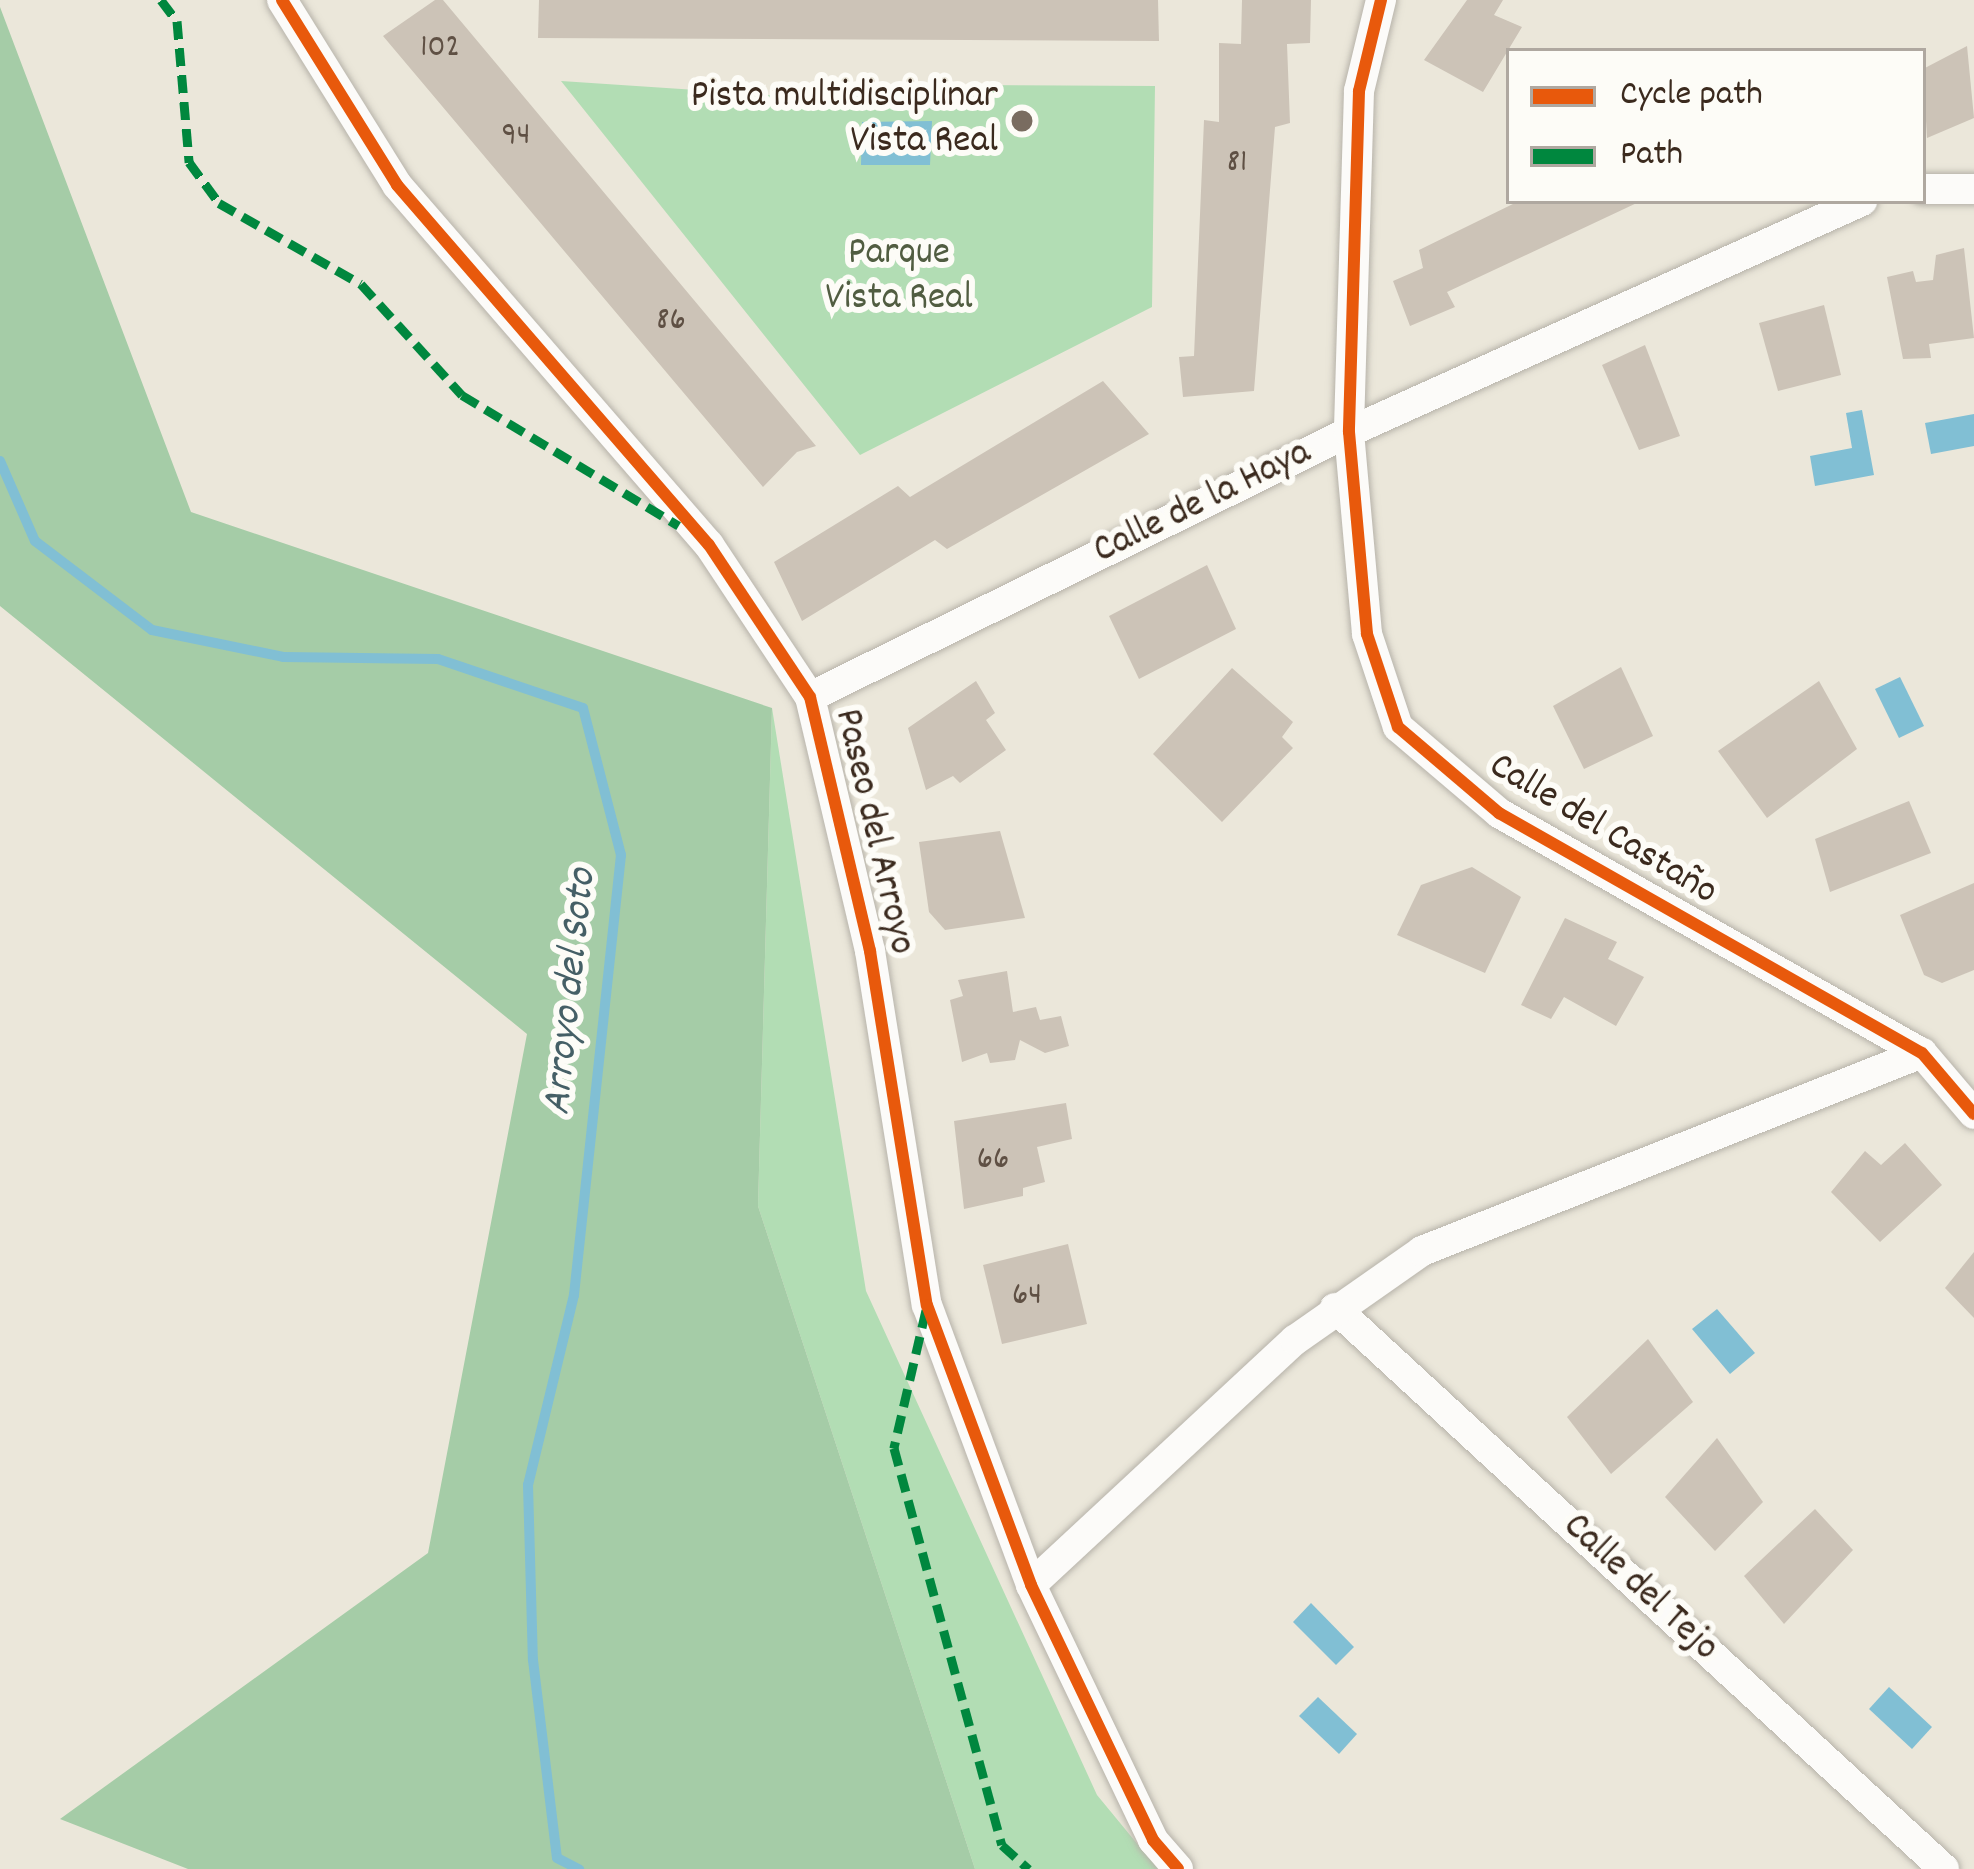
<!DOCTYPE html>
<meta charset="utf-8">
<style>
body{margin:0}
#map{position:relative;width:1974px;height:1869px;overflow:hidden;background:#ebe7da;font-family:Dekko,sans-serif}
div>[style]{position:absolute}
.green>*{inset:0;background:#b2ddb4}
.forest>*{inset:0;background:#a5cca7}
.water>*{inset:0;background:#81bfd4}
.stream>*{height:10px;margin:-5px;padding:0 5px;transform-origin:5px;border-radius:5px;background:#81bfd4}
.building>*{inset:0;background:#ccc3b7}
.roads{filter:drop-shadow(0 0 3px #b7b3aa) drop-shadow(0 0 3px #b7b3aa)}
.minor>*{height:30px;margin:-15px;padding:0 15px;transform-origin:15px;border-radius:15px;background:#fcfbf9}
.quiet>*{height:9px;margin-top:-4.5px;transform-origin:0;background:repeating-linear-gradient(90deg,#00873e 0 18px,transparent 0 27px)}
.cycleway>*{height:12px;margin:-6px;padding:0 6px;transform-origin:6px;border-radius:6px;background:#e8590c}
.dots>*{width:33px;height:33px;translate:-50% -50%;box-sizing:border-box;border:6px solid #fdfcf7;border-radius:50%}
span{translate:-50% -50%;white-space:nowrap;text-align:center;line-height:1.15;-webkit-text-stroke:12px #fdfcf7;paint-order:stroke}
.number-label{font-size:33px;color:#5f5044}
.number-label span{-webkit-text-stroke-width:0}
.poi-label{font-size:39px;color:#3b2a1e}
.right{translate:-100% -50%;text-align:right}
.park-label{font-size:39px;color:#515d41}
.street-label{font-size:39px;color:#3b2a1e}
.water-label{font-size:42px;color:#455f66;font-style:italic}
.legend{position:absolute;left:1506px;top:48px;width:420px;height:156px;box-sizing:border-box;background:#fdfcf7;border:3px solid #afa8a0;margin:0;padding:15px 21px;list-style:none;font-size:36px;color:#3b2a1e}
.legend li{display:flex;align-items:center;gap:24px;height:60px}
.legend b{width:60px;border:3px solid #afa8a0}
</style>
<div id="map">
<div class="green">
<div style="clip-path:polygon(561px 81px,831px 99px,965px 85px,1155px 86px,1152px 307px,860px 455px)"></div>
<div style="clip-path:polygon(772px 708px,866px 1291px,1097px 1795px,1158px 1869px,975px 1869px,758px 1206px)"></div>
</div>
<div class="forest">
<div style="clip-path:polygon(0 7px,191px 512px,772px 708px,758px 1206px,975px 1869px,188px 1869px,60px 1819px,428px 1553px,527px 1034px,0 606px)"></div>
</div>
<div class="water">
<div style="clip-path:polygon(932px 121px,930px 165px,861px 165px,862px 122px)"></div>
<div style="clip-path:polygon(1862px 410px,1874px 475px,1815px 486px,1810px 456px,1852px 448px,1846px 413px)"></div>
<div style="clip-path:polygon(1974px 414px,1974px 446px,1931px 454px,1925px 423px)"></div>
<div style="clip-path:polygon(1900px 677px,1924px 726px,1899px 738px,1875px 689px)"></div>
<div style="clip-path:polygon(1717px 1309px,1755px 1353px,1730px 1374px,1692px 1329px)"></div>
<div style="clip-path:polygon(1311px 1603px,1354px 1647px,1336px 1665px,1293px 1622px)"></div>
<div style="clip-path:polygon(1889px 1687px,1932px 1727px,1912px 1749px,1869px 1709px)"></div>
<div style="clip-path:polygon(1318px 1697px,1357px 1734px,1339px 1754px,1299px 1716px)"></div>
</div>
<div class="stream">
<div style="left:0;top:461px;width:87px;rotate:66.4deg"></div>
<div style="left:35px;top:541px;width:147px;rotate:37.3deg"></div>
<div style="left:152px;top:630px;width:134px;rotate:11.6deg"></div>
<div style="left:283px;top:657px;width:155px;rotate:0.7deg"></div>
<div style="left:438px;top:659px;width:153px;rotate:18.7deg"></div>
<div style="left:583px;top:708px;width:152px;rotate:75.5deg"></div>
<div style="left:621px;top:855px;width:443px;rotate:96.1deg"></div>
<div style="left:574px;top:1295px;width:195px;rotate:103.6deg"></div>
<div style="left:528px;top:1485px;width:175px;rotate:88.4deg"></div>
<div style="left:533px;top:1660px;width:199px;rotate:83.1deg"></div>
<div style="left:557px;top:1858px;width:25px;rotate:27deg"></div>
</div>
<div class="building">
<div style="clip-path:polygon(435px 0,443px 0,816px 446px,797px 452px,763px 487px,383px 36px)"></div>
<div style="clip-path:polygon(539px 0,1158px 0,1159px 41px,538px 38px)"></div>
<div style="clip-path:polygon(1242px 0,1311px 0,1310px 43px,1287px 44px,1290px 123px,1275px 127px,1254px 391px,1183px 397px,1179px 357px,1194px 356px,1204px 120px,1219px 122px,1219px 43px,1241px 44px)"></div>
<div style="clip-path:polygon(1467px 0,1503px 0,1494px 15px,1522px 27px,1483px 92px,1424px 60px)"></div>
<div style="clip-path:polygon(1967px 46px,1974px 118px,1927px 138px,1923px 69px)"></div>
<div style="clip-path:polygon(1519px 201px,1641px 201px,1447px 292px,1455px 307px,1410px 326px,1393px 281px,1423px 268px,1419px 250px)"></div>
<div style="clip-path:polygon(1964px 248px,1974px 338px,1929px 344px,1931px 358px,1903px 359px,1887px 277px,1913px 271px,1916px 282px,1933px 280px,1936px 255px)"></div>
<div style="clip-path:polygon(1824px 305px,1841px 375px,1778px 391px,1759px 323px)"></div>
<div style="clip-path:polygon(1645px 345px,1680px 436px,1639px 450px,1602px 365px)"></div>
<div style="clip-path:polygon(1103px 381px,1149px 434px,947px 549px,935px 540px,802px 621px,774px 562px,898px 486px,910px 497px)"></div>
<div style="clip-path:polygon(1207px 565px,1236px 629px,1139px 679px,1109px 616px)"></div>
<div style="clip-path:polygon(1621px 667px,1653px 736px,1584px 769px,1553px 706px)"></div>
<div style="clip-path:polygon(1232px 668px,1293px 722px,1282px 737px,1293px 748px,1222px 822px,1153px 754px)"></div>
<div style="clip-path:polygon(976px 681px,995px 713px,986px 720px,1006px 750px,960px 783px,953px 776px,926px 790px,908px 728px)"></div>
<div style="clip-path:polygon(1819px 681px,1857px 749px,1767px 818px,1718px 751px)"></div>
<div style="clip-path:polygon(1909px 801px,1931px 853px,1830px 892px,1815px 839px)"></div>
<div style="clip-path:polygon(1000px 831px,1025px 918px,945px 930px,929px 912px,919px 842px)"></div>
<div style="clip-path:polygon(1472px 867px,1521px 897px,1485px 973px,1397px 935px,1421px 885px)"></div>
<div style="clip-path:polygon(1974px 883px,1974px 970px,1942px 983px,1924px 975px,1900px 915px)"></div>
<div style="clip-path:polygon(1565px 918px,1617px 942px,1608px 959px,1644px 977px,1616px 1026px,1564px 997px,1551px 1019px,1521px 1005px)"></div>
<div style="clip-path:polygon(1007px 971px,1013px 1012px,1036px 1007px,1040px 1020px,1061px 1016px,1069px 1046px,1045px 1053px,1020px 1040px,1015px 1060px,990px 1063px,987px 1053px,962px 1062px,950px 1000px,963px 996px,958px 980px)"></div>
<div style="clip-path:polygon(1066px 1103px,1072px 1139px,1037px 1147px,1045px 1182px,1023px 1188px,1023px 1196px,964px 1209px,954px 1121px)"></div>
<div style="clip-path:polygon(1905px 1143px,1942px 1185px,1880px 1242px,1831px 1192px,1865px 1151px,1881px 1165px)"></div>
<div style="clip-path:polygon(1068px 1244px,1087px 1324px,1002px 1344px,983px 1265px)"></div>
<div style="clip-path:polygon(1974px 1252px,1974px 1318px,1945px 1288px)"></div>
<div style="clip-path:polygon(1648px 1339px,1693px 1402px,1611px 1474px,1567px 1417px)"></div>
<div style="clip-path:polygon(1717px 1438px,1763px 1502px,1715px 1551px,1665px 1497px)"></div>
<div style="clip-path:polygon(1815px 1509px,1853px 1550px,1784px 1624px,1744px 1576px)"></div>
</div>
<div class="roads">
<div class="minor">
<div style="left:282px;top:0;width:218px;rotate:58.1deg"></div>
<div style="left:397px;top:185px;width:476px;rotate:49.1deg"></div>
<div style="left:709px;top:545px;width:182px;rotate:56.4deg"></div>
<div style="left:810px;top:697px;width:261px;rotate:76.7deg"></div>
<div style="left:870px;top:951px;width:359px;rotate:80.9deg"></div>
<div style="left:927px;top:1305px;width:299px;rotate:69.6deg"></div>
<div style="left:1031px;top:1585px;width:283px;rotate:64.4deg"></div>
<div style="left:1153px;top:1840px;width:38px;rotate:49deg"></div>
<div style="left:1381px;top:0;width:94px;rotate:103.6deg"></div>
<div style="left:1359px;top:91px;width:341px;rotate:91.7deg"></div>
<div style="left:1349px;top:432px;width:203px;rotate:84.9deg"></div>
<div style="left:1367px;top:634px;width:98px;rotate:71.6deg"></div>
<div style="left:1398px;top:727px;width:133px;rotate:40.4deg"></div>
<div style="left:1499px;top:813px;width:486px;rotate:29.6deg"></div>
<div style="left:1922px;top:1053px;width:80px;rotate:49.6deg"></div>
<div style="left:1923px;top:189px;width:51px"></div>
<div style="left:810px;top:697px;width:601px;rotate:-26.18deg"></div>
<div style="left:1349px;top:432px;width:563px;rotate:-24.24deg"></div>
<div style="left:1335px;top:1308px;width:828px;rotate:42.65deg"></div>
<div style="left:1031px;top:1585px;width:360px;rotate:-42.9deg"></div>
<div style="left:1295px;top:1340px;width:155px;rotate:-35deg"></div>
<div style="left:1422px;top:1251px;width:538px;rotate:-21.6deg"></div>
</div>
</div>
<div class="quiet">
<div style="left:161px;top:0;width:26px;rotate:53deg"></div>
<div style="left:177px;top:21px;width:142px;rotate:85.1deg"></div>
<div style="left:189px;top:162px;width:51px;rotate:53.8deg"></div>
<div style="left:219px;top:203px;width:163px;rotate:29.7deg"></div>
<div style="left:361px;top:284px;width:150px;rotate:47.7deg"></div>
<div style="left:462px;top:395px;width:253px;rotate:31.1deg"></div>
<div style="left:926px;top:1310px;width:142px;rotate:103.1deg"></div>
<div style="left:894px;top:1448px;width:411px;rotate:74.8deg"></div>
<div style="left:1002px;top:1845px;width:36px;rotate:42deg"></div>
</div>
<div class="cycleway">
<div style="left:282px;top:0;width:218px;rotate:58.1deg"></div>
<div style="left:397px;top:185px;width:476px;rotate:49.1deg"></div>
<div style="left:709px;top:545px;width:182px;rotate:56.4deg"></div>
<div style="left:810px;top:697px;width:261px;rotate:76.7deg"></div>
<div style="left:870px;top:951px;width:359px;rotate:80.9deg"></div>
<div style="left:927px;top:1305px;width:299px;rotate:69.6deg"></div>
<div style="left:1031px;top:1585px;width:283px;rotate:64.4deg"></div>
<div style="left:1153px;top:1840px;width:38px;rotate:49deg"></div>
<div style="left:1381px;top:0;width:94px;rotate:103.6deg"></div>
<div style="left:1359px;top:91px;width:341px;rotate:91.7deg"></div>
<div style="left:1349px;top:432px;width:203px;rotate:84.9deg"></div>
<div style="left:1367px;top:634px;width:98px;rotate:71.6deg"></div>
<div style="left:1398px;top:727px;width:133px;rotate:40.4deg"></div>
<div style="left:1499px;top:813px;width:486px;rotate:29.6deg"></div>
<div style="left:1922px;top:1053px;width:80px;rotate:49.6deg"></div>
</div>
<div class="dots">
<div style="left:1022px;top:121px;background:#796c60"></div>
</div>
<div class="number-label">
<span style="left:440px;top:49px">102</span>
<span style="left:516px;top:137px">94</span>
<span style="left:1237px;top:164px">81</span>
<span style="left:671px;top:322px">86</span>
<span style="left:993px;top:1161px">66</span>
<span style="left:1027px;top:1297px">64</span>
</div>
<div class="poi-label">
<span class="right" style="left:998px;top:121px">Pista multidisciplinar<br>Vista Real</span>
</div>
<div class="park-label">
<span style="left:899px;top:278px">Parque<br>Vista Real</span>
</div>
<div class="street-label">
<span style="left:1203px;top:504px;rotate:-26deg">Calle de la Haya</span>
<span style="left:1602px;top:831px;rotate:31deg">Calle del Castaño</span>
<span style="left:872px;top:832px;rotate:77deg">Paseo del Arroyo</span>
<span style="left:1639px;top:1589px;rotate:43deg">Calle del Tejo</span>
</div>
<div class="water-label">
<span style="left:572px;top:992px;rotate:-84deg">Arroyo del Soto</span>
</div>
<ul class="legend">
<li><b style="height:15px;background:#e8590c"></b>Cycle path</li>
<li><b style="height:15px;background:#00873e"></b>Path</li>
</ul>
</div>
